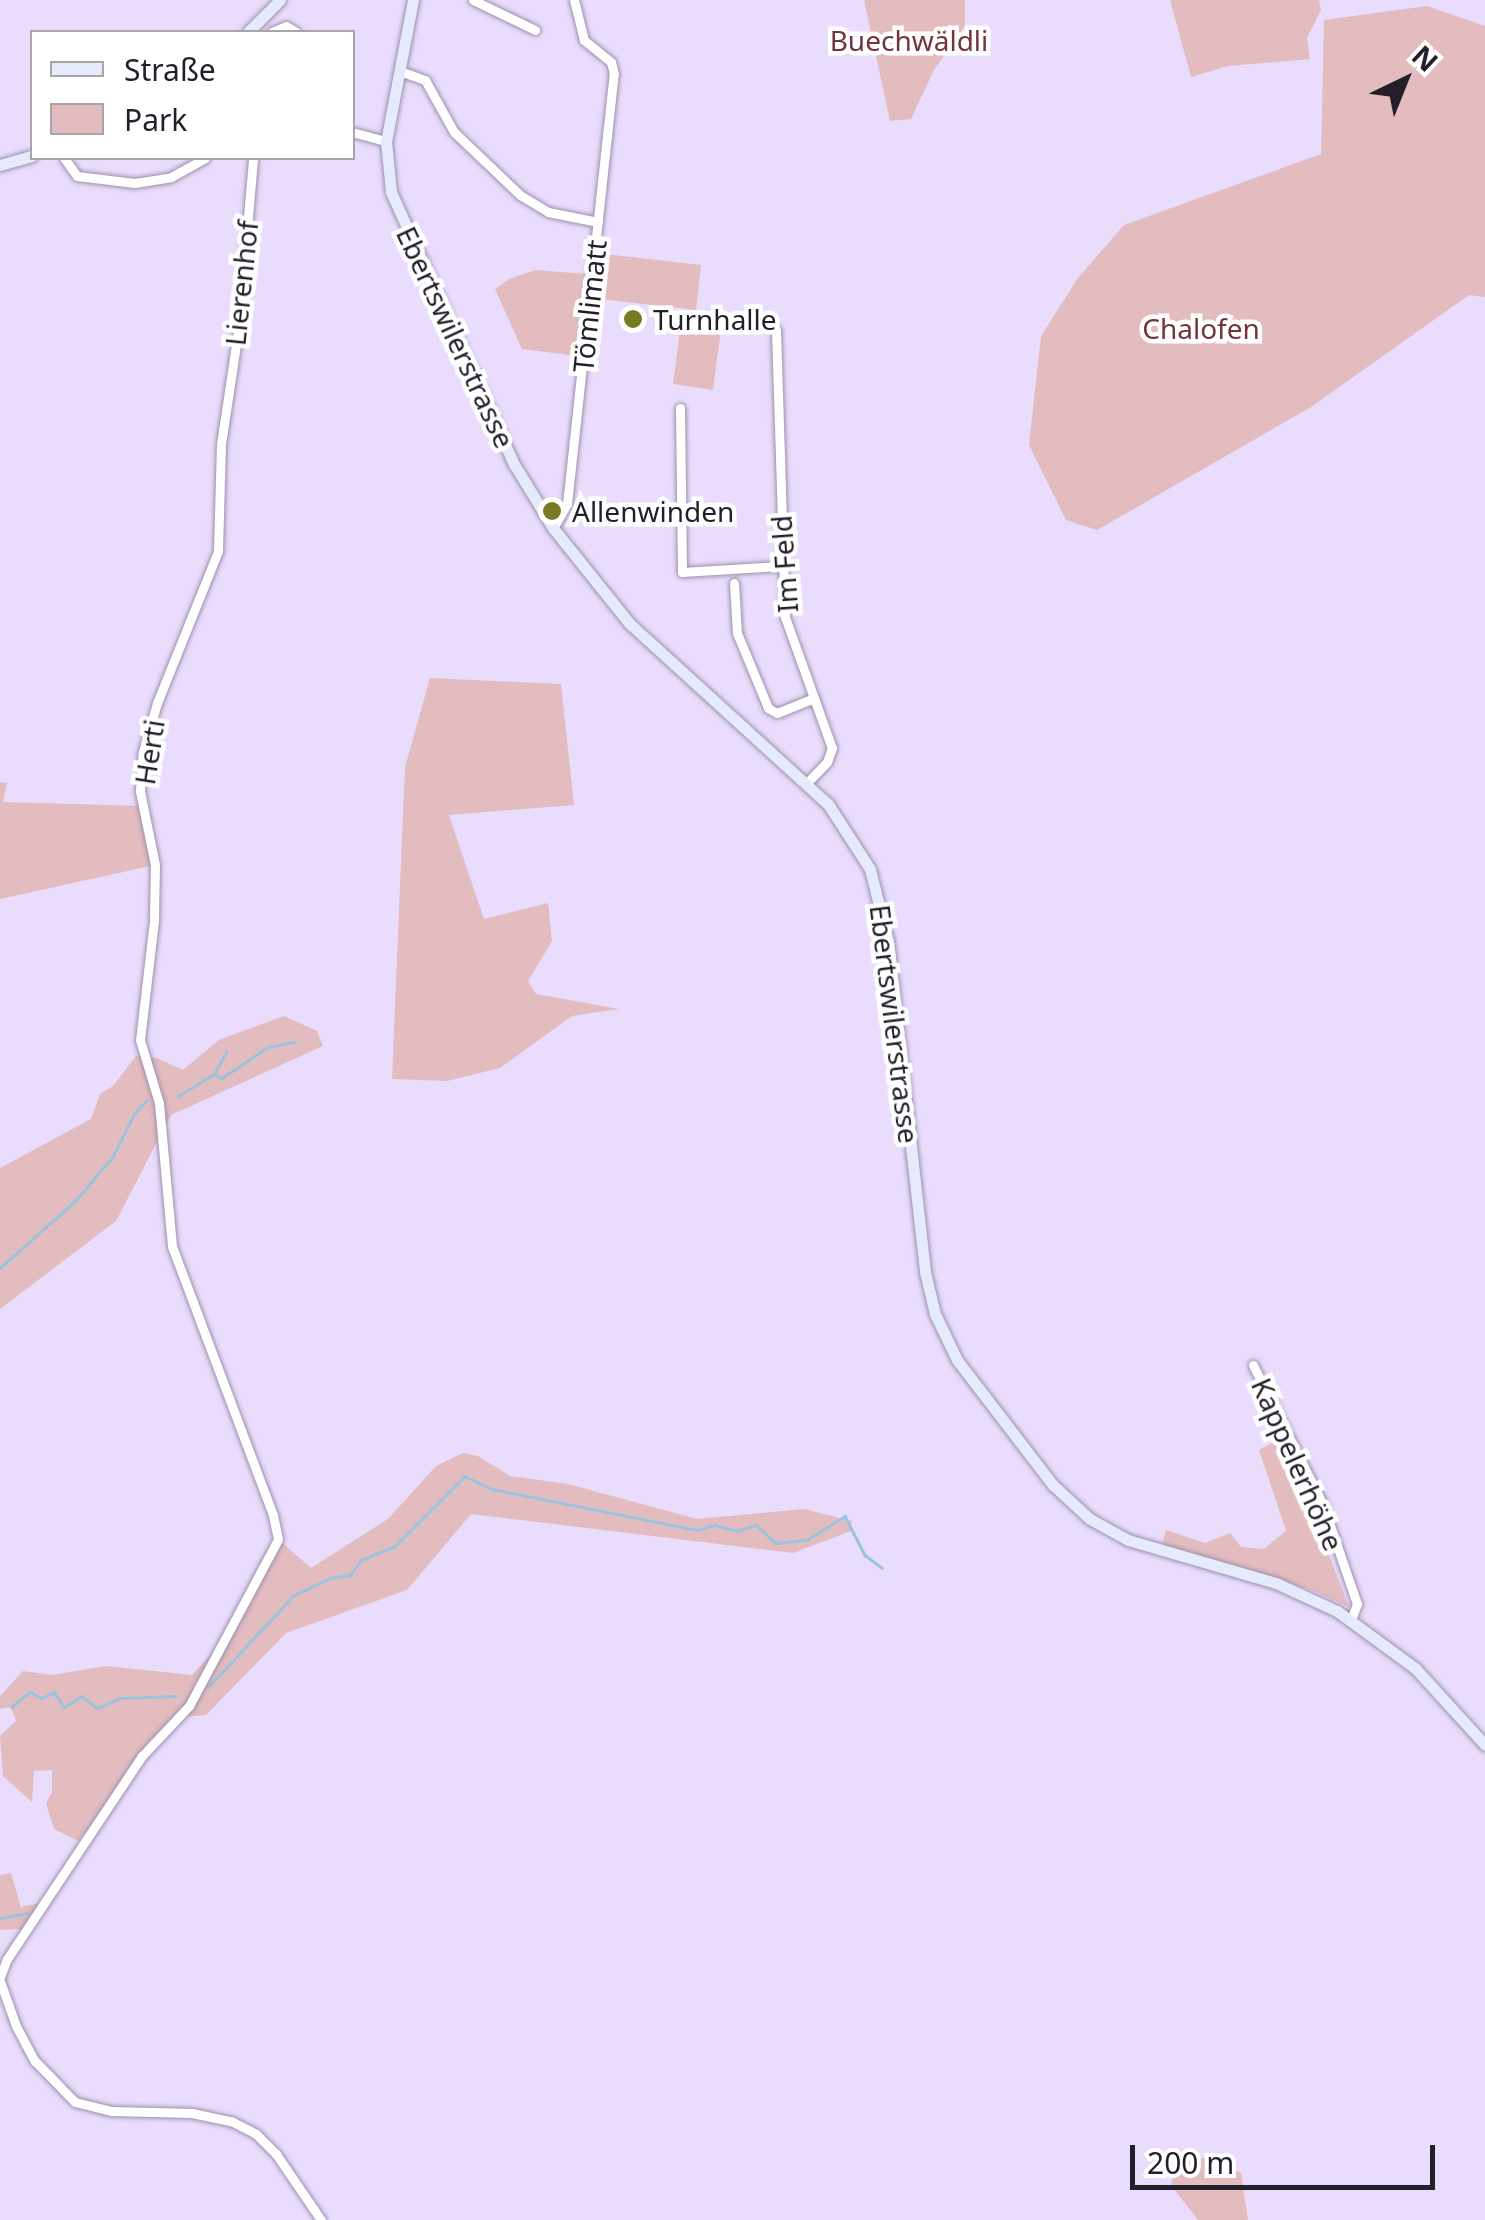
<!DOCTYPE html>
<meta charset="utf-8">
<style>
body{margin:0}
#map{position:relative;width:1485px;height:2220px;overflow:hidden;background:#e9dcfc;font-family:"Noto Sans",sans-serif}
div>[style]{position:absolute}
.green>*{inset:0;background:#e3bcc0}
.stream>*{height:2.5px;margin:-1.25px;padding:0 1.25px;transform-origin:1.25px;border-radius:1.25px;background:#9bc3dd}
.roads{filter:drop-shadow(0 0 2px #9d91ae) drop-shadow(0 0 2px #9d91ae)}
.street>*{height:9px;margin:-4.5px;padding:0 4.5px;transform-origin:4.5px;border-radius:4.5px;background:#fff}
.secondary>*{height:11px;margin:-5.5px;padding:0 5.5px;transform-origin:5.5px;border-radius:5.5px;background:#e5ebfc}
.dots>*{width:28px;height:28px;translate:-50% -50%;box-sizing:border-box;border:5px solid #fff;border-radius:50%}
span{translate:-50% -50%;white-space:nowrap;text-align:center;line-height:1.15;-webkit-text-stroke:9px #fff;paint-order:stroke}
.park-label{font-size:28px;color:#723540}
.street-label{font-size:28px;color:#231f2a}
.poi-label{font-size:28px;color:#231f2a}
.left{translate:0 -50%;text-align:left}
.legend{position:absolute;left:30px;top:30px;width:325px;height:130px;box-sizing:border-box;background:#fff;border:2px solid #a7a5aa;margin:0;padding:12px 18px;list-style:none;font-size:30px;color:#231f2a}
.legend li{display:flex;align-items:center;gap:20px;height:50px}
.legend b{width:50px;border:2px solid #a7a5aa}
.north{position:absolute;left:1355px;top:30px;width:100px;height:100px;-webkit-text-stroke:8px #fff;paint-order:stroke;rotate:43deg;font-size:28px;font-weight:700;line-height:40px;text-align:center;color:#231f2a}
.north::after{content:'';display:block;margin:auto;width:35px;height:45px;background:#231f2a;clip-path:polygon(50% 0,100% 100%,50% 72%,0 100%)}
.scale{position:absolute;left:1130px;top:2145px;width:305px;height:45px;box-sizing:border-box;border:5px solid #231f2a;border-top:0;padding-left:12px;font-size:30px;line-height:35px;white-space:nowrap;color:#231f2a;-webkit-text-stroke:8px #fff;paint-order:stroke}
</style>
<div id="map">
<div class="green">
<div style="clip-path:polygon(864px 0,965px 0,965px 26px,934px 70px,911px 119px,890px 121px)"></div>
<div style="clip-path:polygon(1170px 0,1319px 0,1321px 10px,1307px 38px,1310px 59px,1228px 66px,1191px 77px)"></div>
<div style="clip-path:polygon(1427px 6px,1485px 26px,1485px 297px,1469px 295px,1311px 407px,1097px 530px,1066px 520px,1029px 445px,1041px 336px,1078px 278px,1124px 225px,1321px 154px,1324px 20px)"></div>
<div style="clip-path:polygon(605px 254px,701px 265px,696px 310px,600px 299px)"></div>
<div style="clip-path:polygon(536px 270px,586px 274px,578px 356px,522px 349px,495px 289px,509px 279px)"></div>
<div style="clip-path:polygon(681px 323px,721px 329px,713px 390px,673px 384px)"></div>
<div style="clip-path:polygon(430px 678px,561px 684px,574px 805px,449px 815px,484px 919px,548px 903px,552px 941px,528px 981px,536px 994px,619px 1009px,572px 1016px,500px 1068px,447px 1081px,392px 1079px,405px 767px)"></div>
<div style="clip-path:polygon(0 782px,7px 783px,3px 802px,144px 806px,155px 865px,0 899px)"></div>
<div style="clip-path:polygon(284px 1016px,317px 1031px,323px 1046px,171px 1115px,116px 1221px,0 1309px,0 1168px,91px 1119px,100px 1094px,113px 1086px,136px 1056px,157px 1058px,183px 1070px,219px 1040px)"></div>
<div style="clip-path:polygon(1283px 1437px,1349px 1607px,1309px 1589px,1162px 1545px,1166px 1530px,1205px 1543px,1230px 1533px,1241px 1547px,1264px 1549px,1286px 1531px,1259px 1450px)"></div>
<div style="clip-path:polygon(463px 1453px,478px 1456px,510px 1476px,568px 1484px,697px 1519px,804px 1509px,852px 1521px,851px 1531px,793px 1553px,471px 1514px,407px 1590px,286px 1633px,206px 1715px,179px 1717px,78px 1841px,54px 1829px,46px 1803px,52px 1792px,52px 1770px,34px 1771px,32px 1802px,3px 1776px,0 1736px,16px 1721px,11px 1707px,0 1709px,0 1696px,23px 1671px,52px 1675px,106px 1666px,192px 1675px,231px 1633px,278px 1539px,311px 1568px,388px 1519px,436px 1466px)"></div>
<div style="clip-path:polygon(11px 1873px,21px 1907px,40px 1903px,24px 1929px,0 1930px,0 1875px)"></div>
<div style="clip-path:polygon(1214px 2157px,1241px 2173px,1248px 2220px,1198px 2220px,1171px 2185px,1176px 2161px)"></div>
</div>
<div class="stream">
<div style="left:214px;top:1074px;width:25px;rotate:-61deg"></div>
<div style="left:178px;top:1096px;width:42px;rotate:-31.4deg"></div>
<div style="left:214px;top:1074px;width:9px;rotate:27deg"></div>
<div style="left:222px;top:1078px;width:55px;rotate:-34deg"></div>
<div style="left:268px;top:1047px;width:26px;rotate:-11deg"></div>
<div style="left:0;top:1268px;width:101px;rotate:-41.8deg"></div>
<div style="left:75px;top:1201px;width:59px;rotate:-49.8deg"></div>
<div style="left:113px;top:1156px;width:47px;rotate:-63.4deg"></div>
<div style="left:134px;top:1114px;width:18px;rotate:-47deg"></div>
<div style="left:208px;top:1687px;width:126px;rotate:-46.9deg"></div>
<div style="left:294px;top:1595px;width:40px;rotate:-25deg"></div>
<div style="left:330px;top:1578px;width:20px;rotate:-9deg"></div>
<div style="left:350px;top:1575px;width:19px;rotate:-54deg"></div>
<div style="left:361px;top:1560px;width:35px;rotate:-22deg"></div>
<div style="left:394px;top:1547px;width:100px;rotate:-45deg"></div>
<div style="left:465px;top:1476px;width:30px;rotate:26deg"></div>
<div style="left:492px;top:1489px;width:209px;rotate:11.3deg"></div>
<div style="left:697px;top:1530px;width:19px;rotate:-16deg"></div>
<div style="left:715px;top:1525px;width:23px;rotate:15deg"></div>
<div style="left:737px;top:1531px;width:20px;rotate:-18deg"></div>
<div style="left:756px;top:1525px;width:27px;rotate:42deg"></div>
<div style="left:776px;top:1543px;width:31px;rotate:-6deg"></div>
<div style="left:807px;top:1540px;width:45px;rotate:-32.3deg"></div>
<div style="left:845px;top:1516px;width:44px;rotate:62.9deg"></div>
<div style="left:865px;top:1555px;width:21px;rotate:37deg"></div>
<div style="left:11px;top:1707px;width:24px;rotate:-38deg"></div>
<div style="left:30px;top:1692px;width:13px;rotate:27deg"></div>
<div style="left:42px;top:1698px;width:13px;rotate:-27deg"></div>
<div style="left:54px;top:1692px;width:18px;rotate:56deg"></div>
<div style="left:64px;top:1707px;width:21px;rotate:-31deg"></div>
<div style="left:82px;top:1696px;width:19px;rotate:39deg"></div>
<div style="left:97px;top:1708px;width:26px;rotate:-23deg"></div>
<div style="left:121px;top:1698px;width:54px;rotate:-2.1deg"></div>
<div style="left:0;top:1918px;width:27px;rotate:-10deg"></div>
</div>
<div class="roads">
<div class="street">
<div style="left:473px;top:0;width:69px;rotate:25.8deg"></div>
<div style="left:272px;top:32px;width:15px;rotate:-23deg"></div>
<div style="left:286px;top:26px;width:12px;rotate:31deg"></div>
<div style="left:400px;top:71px;width:27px;rotate:20deg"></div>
<div style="left:425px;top:80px;width:60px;rotate:60.9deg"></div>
<div style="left:454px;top:132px;width:91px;rotate:43.7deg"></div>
<div style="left:520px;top:195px;width:33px;rotate:31deg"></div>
<div style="left:548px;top:212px;width:51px;rotate:11.3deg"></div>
<div style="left:352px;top:132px;width:35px;rotate:15deg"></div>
<div style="left:64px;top:158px;width:22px;rotate:54deg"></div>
<div style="left:77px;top:176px;width:58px;rotate:6.9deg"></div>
<div style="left:135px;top:183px;width:36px;rotate:-9deg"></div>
<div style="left:171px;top:177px;width:39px;rotate:-29deg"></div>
<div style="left:776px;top:330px;width:287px;rotate:88.2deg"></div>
<div style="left:785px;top:617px;width:139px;rotate:70.3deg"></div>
<div style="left:832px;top:748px;width:15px;rotate:110deg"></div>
<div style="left:827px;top:762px;width:29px;rotate:134deg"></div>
<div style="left:680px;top:408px;width:164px;rotate:89.3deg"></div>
<div style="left:682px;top:572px;width:98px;rotate:-3.5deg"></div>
<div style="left:553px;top:528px;width:28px;rotate:-60deg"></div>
<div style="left:567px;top:504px;width:433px;rotate:-83.8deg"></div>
<div style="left:614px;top:74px;width:12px;rotate:-104deg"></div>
<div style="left:611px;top:62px;width:35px;rotate:-141deg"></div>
<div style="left:584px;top:40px;width:41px;rotate:-104deg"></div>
<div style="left:734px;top:583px;width:50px;rotate:86.6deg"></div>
<div style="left:737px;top:633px;width:81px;rotate:67.5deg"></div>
<div style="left:768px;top:708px;width:10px;rotate:29deg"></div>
<div style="left:777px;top:713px;width:40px;rotate:-22deg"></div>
<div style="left:1253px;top:1365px;width:157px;rotate:63.4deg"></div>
<div style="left:1323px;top:1505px;width:105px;rotate:71deg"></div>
<div style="left:1357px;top:1604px;width:17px;rotate:111deg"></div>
<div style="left:0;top:1977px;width:19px;rotate:-69deg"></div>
<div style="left:7px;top:1959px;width:244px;rotate:-56.4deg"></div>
<div style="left:142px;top:1756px;width:69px;rotate:-46.8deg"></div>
<div style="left:189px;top:1706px;width:189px;rotate:-61.9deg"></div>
<div style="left:278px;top:1539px;width:25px;rotate:-102deg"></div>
<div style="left:273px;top:1515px;width:287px;rotate:-110.6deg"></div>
<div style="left:172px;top:1246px;width:144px;rotate:-95.2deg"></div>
<div style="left:159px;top:1103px;width:66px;rotate:-106.8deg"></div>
<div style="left:140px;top:1040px;width:121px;rotate:-83.3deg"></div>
<div style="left:154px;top:920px;width:55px;rotate:-89deg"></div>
<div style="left:155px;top:865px;width:76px;rotate:-101.5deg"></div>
<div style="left:140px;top:791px;width:39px;rotate:-86deg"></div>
<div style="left:143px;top:752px;width:51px;rotate:-74.1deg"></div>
<div style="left:157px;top:703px;width:164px;rotate:-68.1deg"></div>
<div style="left:218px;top:551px;width:107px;rotate:-88.4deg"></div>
<div style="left:221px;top:444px;width:114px;rotate:-81.4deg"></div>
<div style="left:238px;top:331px;width:174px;rotate:-85deg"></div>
<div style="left:0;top:1981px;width:48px;rotate:70.4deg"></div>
<div style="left:16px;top:2026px;width:40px;rotate:62deg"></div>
<div style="left:35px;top:2061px;width:57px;rotate:45.7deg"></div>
<div style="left:75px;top:2102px;width:37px;rotate:14deg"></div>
<div style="left:111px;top:2111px;width:81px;rotate:1.4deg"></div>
<div style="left:192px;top:2113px;width:40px;rotate:12deg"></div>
<div style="left:231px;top:2121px;width:28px;rotate:27deg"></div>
<div style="left:256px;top:2134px;width:28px;rotate:45deg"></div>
<div style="left:276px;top:2154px;width:80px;rotate:55.7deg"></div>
</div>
<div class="secondary">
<div style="left:413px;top:0;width:144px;rotate:100.8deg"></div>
<div style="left:386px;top:141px;width:51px;rotate:84.4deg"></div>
<div style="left:391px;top:192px;width:299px;rotate:65.7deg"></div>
<div style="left:514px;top:464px;width:75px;rotate:58.6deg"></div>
<div style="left:553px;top:528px;width:123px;rotate:51.3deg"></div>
<div style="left:630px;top:624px;width:268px;rotate:42.3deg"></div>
<div style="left:828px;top:804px;width:77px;rotate:57.1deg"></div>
<div style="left:870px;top:869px;width:74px;rotate:76deg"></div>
<div style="left:888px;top:941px;width:333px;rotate:83.6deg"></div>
<div style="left:925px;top:1272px;width:43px;rotate:76.6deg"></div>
<div style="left:935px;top:1314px;width:51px;rotate:64.4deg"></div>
<div style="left:957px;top:1360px;width:158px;rotate:52.5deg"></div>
<div style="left:1053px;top:1485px;width:50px;rotate:42.6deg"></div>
<div style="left:1090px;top:1519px;width:43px;rotate:28.9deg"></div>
<div style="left:1128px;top:1540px;width:154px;rotate:16.2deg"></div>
<div style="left:1276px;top:1583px;width:67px;rotate:24.7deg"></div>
<div style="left:1337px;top:1611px;width:97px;rotate:36.2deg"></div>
<div style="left:1415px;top:1668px;width:104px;rotate:47.7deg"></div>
<div style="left:248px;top:32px;width:45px;rotate:-45deg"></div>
<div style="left:0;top:165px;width:33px;rotate:-16deg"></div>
</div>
</div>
<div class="dots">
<div style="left:633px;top:319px;background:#787b24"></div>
<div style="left:552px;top:511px;background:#787b24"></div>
</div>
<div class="park-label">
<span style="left:909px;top:40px">Buechwäldli</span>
<span style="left:1201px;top:328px">Chalofen</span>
</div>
<div class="street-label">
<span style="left:241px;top:283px;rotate:-84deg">Lierenhof</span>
<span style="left:589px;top:306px;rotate:-84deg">Tömlimatt</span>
<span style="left:456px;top:337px;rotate:65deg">Ebertswilerstrasse</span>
<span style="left:784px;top:564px;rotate:-94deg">Im Feld</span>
<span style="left:149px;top:752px;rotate:-81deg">Herti</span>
<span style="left:895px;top:1024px;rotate:83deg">Ebertswilerstrasse</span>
<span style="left:1298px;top:1464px;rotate:66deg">Kappelerhöhe</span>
</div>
<div class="poi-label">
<span class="left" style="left:653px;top:319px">Turnhalle</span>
<span class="left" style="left:572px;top:511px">Allenwinden</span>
</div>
<ul class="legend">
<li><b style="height:12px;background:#e5ebfc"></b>Straße</li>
<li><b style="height:28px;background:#e3bcc0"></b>Park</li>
</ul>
<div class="north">N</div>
<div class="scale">200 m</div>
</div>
